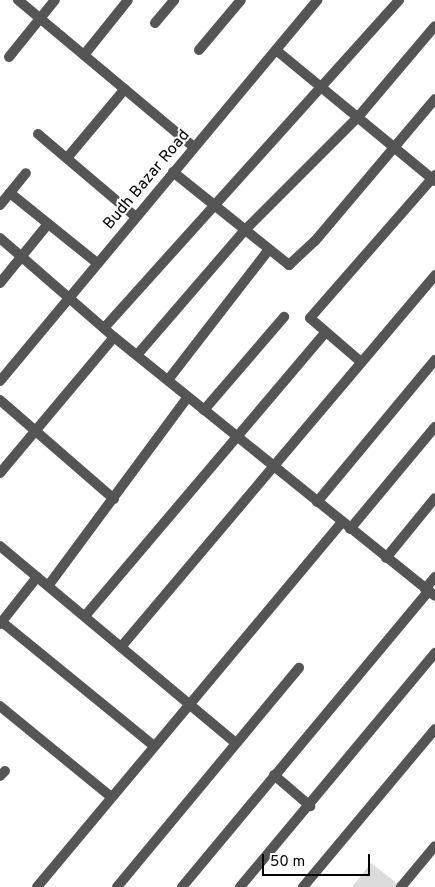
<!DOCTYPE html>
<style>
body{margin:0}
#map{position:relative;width:435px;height:887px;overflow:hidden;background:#fff;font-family:Overpass,sans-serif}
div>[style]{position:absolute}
.green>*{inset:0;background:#dcdcdc}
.minor>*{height:10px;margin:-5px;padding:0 5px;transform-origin:5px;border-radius:5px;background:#555}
span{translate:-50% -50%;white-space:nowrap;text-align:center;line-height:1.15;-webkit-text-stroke:4px #fff;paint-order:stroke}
.street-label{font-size:16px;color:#000}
.scale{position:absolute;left:262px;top:854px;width:108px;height:22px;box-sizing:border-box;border:2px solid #000;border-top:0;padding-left:6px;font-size:15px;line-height:18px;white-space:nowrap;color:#000;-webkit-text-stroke:4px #fff;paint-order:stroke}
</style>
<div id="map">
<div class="green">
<div style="clip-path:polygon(371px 863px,398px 884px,396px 887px,352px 887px)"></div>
</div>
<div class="minor">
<div style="left:18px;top:0;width:229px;rotate:39.9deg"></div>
<div style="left:155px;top:23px;width:30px;rotate:-50deg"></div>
<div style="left:199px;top:50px;width:65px;rotate:-50deg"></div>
<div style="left:276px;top:50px;width:206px;rotate:39.5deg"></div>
<div style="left:84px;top:55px;width:70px;rotate:-51.3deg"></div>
<div style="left:9px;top:57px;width:73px;rotate:-51.1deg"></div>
<div style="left:38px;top:134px;width:128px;rotate:40.3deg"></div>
<div style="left:67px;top:158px;width:90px;rotate:-50deg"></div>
<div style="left:173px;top:172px;width:149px;rotate:38.7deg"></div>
<div style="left:289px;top:265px;width:35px;rotate:-43deg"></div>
<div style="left:315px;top:241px;width:186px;rotate:-49.8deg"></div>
<div style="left:10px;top:193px;width:112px;rotate:38.8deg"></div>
<div style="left:0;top:205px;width:41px;rotate:-50.9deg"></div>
<div style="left:0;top:238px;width:151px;rotate:41deg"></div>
<div style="left:114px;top:337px;width:412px;rotate:38.9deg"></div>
<div style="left:0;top:283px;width:76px;rotate:-50.9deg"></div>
<div style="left:104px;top:328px;width:441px;rotate:-48deg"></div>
<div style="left:137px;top:355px;width:162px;rotate:-49.2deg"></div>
<div style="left:243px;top:232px;width:163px;rotate:-45deg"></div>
<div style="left:358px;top:117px;width:119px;rotate:-49.8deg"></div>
<div style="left:361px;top:362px;width:67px;rotate:-139.2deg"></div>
<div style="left:310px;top:318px;width:190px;rotate:-48.8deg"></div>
<div style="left:168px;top:380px;width:162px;rotate:-52.3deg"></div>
<div style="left:0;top:381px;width:496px;rotate:-50.2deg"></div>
<div style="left:0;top:400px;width:151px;rotate:41deg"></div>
<div style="left:204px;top:410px;width:123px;rotate:-49.3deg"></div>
<div style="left:0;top:473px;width:177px;rotate:-50deg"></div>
<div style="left:317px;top:502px;width:185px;rotate:-50.3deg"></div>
<div style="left:350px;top:529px;width:133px;rotate:-50.2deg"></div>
<div style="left:0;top:546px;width:307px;rotate:39.9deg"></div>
<div style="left:386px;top:558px;width:77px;rotate:-50.8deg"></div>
<div style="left:48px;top:586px;width:235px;rotate:-53.5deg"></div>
<div style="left:425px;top:589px;width:16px;rotate:-50deg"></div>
<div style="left:85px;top:616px;width:372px;rotate:-49.7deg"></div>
<div style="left:2px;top:622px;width:196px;rotate:39.2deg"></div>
<div style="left:0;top:624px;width:60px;rotate:-51.8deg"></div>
<div style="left:121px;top:647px;width:487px;rotate:-49.8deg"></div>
<div style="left:0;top:706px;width:144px;rotate:39.3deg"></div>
<div style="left:274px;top:775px;width:48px;rotate:40.7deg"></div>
<div style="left:0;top:776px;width:7px;rotate:-45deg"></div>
<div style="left:37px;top:887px;width:476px;rotate:-50.1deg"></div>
<div style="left:117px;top:887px;width:285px;rotate:-50.3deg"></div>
<div style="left:182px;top:887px;width:386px;rotate:-50.2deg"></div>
<div style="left:240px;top:887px;width:305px;rotate:-50.2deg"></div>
<div style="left:303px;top:887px;width:206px;rotate:-50.1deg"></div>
<div style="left:401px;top:887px;width:53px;rotate:-50.3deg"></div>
</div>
<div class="street-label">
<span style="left:147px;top:180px;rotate:-50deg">Budh Bazar Road</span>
</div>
<div class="scale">50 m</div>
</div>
